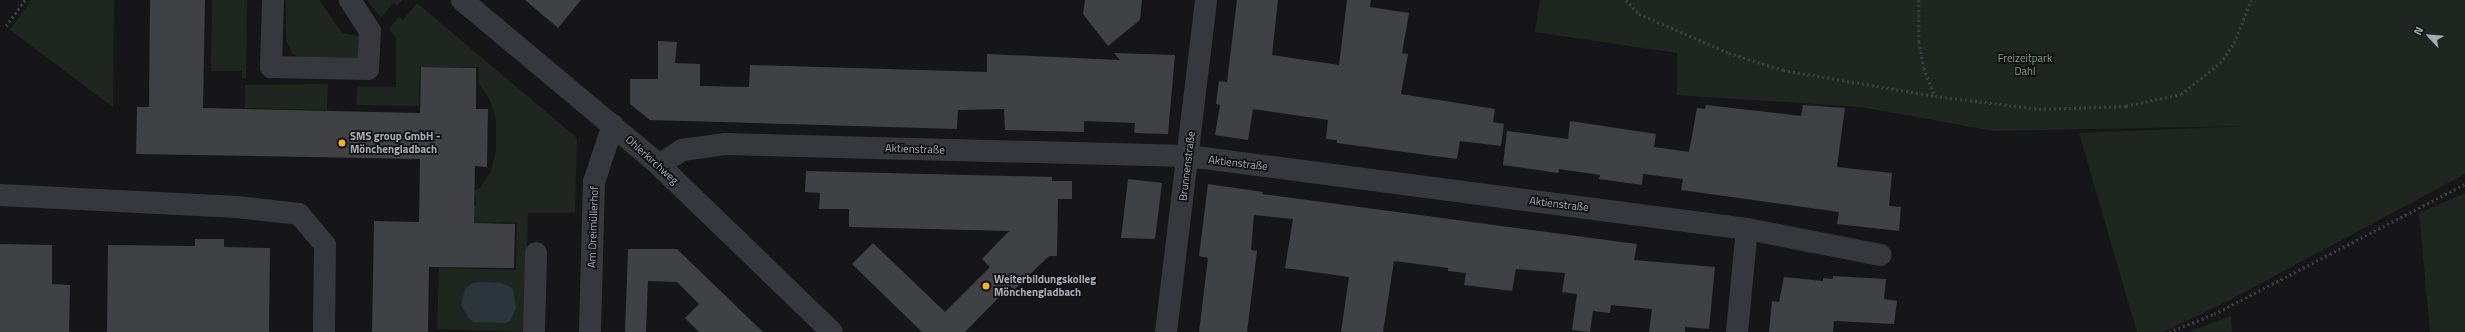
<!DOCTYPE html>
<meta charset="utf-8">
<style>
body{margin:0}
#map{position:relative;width:2465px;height:332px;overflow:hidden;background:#161618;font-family:"Titillium Web",sans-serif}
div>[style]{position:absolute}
.green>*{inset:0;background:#1e261f}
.water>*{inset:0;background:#2c353c}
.building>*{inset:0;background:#404145}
.path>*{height:2.5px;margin-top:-1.25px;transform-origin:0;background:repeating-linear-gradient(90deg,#3d3f44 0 2px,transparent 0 5px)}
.minor>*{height:22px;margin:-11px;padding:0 11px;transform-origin:11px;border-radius:11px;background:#37383d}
.dots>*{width:11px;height:11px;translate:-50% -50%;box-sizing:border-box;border:2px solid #111113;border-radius:50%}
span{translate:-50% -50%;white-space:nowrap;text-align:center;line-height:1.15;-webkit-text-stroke:3.5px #111113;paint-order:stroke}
.park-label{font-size:11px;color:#7fa381}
.poi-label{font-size:11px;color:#a8adb8;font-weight:700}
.left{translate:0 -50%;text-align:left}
.street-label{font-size:11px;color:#a8adb8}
.north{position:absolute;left:2409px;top:16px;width:40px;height:40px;-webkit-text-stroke:3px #111113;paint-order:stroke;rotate:296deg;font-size:11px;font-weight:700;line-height:16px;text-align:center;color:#a8adb8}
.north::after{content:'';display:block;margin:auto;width:14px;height:18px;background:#a8adb8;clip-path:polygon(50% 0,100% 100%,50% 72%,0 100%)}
</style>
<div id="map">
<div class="green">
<div style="clip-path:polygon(31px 0,114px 0,113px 107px,10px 30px)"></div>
<div style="clip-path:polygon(212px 0,247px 0,246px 78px,242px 78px,242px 71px,211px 71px)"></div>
<div style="clip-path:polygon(286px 0,319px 0,342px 33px,359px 36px,358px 57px,350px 61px,299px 57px,292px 53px,286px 40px)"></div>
<div style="clip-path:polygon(367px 0,402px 0,397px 6px,393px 3px,381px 18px)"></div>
<div style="clip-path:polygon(1540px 0,2465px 0,2465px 174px,2226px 302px,2163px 332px,2137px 332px,2079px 133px,2246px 126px,1994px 131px,1861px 107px,1677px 95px,1677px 53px,1535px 32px)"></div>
<div style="clip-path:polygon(417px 3px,577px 138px,575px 213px,528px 213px,525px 332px,437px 329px,439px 268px,516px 270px,517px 223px,462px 222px,463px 206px,476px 206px,475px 190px,480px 188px,490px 173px,496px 152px,496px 119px,490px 100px,479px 84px,479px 67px,420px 67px,419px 106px,356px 105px,357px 87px,396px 87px,396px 38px,389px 28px,399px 17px,403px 20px)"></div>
<div style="clip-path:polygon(328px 84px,327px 110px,245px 108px,245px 85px)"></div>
<div style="clip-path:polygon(2465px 193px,2465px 332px,2430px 332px,2419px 213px)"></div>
<div style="clip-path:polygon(2231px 316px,2232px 332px,2188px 332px)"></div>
</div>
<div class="water">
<div style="clip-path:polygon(482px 282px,502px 283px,513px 289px,516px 308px,511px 320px,506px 323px,474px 322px,469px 319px,461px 305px,465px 289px,473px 283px)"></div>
</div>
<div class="building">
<div style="clip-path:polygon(150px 0,205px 0,203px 108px,420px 113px,421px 67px,476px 68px,476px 109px,488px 109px,487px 167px,475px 166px,474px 223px,515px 224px,514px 268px,429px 267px,428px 332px,372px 332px,374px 221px,419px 222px,420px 159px,136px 154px,137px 107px,149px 107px)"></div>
<div style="clip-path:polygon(525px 0,581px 0,558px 28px)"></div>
<div style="clip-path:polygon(1085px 0,1142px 0,1140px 20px,1108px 46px,1083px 14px)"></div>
<div style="clip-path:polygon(1237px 0,1278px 0,1272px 55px,1339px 65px,1347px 0,1371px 0,1370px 7px,1409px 13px,1402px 53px,1408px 54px,1401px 94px,1495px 109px,1493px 122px,1504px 124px,1501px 146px,1460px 141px,1457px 159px,1337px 143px,1337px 140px,1326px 139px,1328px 120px,1253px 109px,1248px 140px,1215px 135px,1220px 105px,1216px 104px,1219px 81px,1227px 82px)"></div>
<div style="clip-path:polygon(658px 41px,677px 42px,675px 63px,700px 64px,700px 86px,749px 87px,750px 65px,987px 72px,987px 54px,1120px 60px,1114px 53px,1175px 55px,1168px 134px,1134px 133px,1135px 123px,1084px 121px,1084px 132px,1005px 130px,1004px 109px,958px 110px,957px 129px,650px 120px,630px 104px,630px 79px,658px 79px)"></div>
<div style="clip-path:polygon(1706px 105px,1801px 116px,1803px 105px,1845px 108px,1837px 167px,1892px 173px,1889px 206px,1901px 207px,1899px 231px,1837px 224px,1839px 212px,1681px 190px,1683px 179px,1643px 174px,1642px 185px,1599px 179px,1600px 175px,1559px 169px,1558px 173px,1503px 165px,1507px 131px,1568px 139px,1570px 121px,1656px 134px,1654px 147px,1689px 152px,1697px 108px,1705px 109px)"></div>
<div style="clip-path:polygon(806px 171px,1052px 177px,1052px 181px,1072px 181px,1072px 199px,1058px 199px,1057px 256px,1049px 256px,1014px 290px,1010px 286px,965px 332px,922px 332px,852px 264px,873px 243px,945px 312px,990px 267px,982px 259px,1009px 231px,849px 227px,849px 209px,819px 209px,820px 193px,805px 192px)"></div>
<div style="clip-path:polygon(1128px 179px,1162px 183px,1155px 239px,1121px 238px)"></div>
<div style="clip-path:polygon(1208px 184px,1263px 192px,1262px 194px,1637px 244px,1634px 260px,1715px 267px,1709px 329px,1685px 327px,1685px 332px,1649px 332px,1652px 309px,1611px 305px,1610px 313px,1593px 311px,1590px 332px,1572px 330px,1577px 294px,1562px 292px,1565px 273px,1516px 269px,1512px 291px,1464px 285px,1466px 273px,1448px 271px,1448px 268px,1394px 261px,1383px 332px,1341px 332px,1349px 277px,1285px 268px,1293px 219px,1254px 215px,1251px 250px,1257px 251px,1247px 332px,1199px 332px,1208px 258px,1199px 256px)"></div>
<div style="clip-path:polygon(195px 239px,224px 239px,224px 247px,270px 248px,269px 332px,107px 332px,108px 245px,195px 246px)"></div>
<div style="clip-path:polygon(0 244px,52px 245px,52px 284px,70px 285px,69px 332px,0 332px)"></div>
<div style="clip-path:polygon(628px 249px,677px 249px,763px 332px,699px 332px,685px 318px,699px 304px,677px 282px,648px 281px,646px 332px,625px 332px)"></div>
<div style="clip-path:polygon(1833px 276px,1886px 279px,1884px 299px,1897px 301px,1894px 324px,1834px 321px,1833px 332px,1769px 332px,1772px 301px,1779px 302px,1784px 277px,1823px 281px,1823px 278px,1833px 279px)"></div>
</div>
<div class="path">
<div style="left:1626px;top:0;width:19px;rotate:47deg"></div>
<div style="left:1639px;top:14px;width:98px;rotate:23.4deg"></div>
<div style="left:1729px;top:53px;width:57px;rotate:17.5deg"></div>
<div style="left:1783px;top:70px;width:154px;rotate:9.7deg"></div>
<div style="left:1935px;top:96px;width:105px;rotate:7.1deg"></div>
<div style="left:2039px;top:109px;width:87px;rotate:-2deg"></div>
<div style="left:2126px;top:106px;width:56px;rotate:-12.3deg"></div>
<div style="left:2181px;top:94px;width:50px;rotate:-38.5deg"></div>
<div style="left:2220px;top:63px;width:24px;rotate:-55deg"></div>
<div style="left:2234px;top:43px;width:46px;rotate:-68.4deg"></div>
<div style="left:1919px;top:0;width:42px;rotate:90deg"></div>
<div style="left:1919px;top:42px;width:26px;rotate:79deg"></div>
<div style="left:1924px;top:68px;width:30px;rotate:69deg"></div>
<div style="left:6px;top:26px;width:32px;rotate:-54deg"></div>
<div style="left:2169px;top:332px;width:48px;rotate:-21.8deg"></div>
<div style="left:2214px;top:314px;width:283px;rotate:-27.4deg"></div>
</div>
<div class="minor">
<div style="left:273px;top:0;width:67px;rotate:91.7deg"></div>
<div style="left:271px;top:67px;width:97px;rotate:1.2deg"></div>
<div style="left:368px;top:69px;width:38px;rotate:-87deg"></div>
<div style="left:370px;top:31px;width:37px;rotate:-123deg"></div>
<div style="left:462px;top:0;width:257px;rotate:39.9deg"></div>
<div style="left:659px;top:165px;width:240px;rotate:44deg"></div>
<div style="left:659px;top:165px;width:27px;rotate:-33deg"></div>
<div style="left:682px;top:150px;width:43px;rotate:-7.9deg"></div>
<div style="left:725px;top:144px;width:463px;rotate:1.5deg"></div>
<div style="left:1188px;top:156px;width:564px;rotate:7.44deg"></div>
<div style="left:1747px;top:229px;width:136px;rotate:11deg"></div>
<div style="left:0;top:195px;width:237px;rotate:2.9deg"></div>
<div style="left:237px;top:207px;width:62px;rotate:6.4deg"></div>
<div style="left:299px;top:214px;width:40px;rotate:50deg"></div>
<div style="left:325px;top:245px;width:87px;rotate:90.7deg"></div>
<div style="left:534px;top:332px;width:79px;rotate:-88.5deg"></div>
<div style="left:590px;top:332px;width:150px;rotate:-88.5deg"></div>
<div style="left:594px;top:182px;width:60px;rotate:-71.6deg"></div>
<div style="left:1166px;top:332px;width:334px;rotate:-83.1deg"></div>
<div style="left:1737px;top:332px;width:103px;rotate:-84.5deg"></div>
</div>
<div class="dots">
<div style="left:342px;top:143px;background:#f2b134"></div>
<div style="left:986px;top:286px;background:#f2b134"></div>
</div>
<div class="park-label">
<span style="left:2025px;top:65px">Freizeitpark<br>Dahl</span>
</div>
<div class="poi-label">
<span class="left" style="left:350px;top:143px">SMS group GmbH -<br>Mönchengladbach</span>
<span class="left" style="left:994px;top:286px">Weiterbildungskolleg<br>Mönchengladbach</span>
</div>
<div class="street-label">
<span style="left:915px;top:149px;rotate:2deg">Aktienstraße</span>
<span style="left:652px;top:160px;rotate:42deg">Ohlerkirchweg</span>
<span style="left:1238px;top:163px;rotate:7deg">Aktienstraße</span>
<span style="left:1187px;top:166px;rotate:-83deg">Brunnenstraße</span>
<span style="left:1559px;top:204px;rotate:7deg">Aktienstraße</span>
<span style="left:593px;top:227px;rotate:-88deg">Am Dreimüllerhof</span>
</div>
<div class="north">N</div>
</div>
